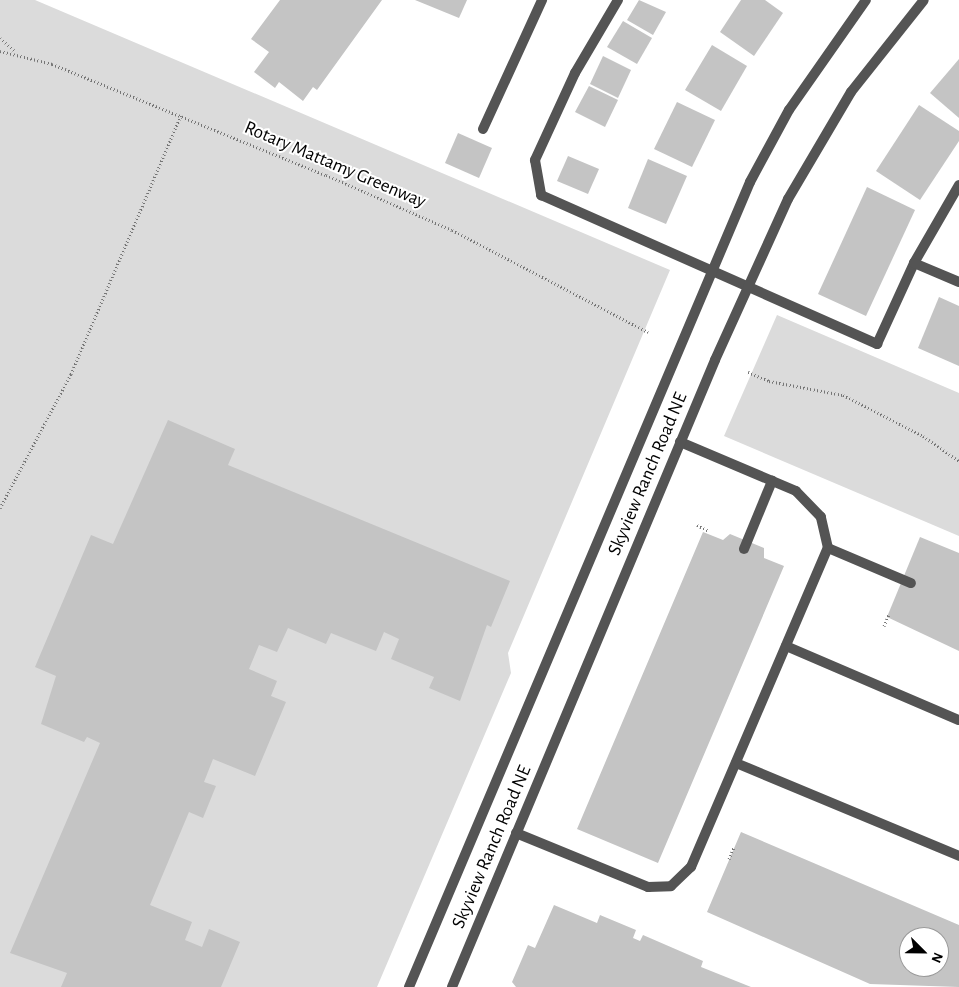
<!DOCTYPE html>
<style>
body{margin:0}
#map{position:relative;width:959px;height:987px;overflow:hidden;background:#fff;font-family:"Alegreya Sans",sans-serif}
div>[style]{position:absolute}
.green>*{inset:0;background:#dbdbdb}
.building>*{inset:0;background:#c4c4c4}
.path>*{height:3px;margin-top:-1.5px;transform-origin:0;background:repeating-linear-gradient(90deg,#767676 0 1px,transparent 0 3.5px)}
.service>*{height:10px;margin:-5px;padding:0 5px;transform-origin:5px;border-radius:5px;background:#545454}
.tertiary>*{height:10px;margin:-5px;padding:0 5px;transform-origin:5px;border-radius:5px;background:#545454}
span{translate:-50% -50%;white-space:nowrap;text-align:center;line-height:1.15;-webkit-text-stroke:4px #fff;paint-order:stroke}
.street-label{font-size:19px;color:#000}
.north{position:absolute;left:899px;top:927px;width:50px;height:50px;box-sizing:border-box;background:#fff;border:1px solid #999;border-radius:50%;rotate:113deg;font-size:14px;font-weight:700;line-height:20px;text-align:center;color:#000}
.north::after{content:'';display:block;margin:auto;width:18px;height:22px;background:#000;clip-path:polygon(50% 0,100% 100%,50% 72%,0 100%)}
</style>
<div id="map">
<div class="green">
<div style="clip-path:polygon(0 0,35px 0,670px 270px,508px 653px,511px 673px,377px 987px,0 987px)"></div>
<div style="clip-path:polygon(777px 315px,959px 393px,959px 536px,724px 436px)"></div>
</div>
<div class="building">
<div style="clip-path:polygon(280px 0,382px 0,317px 90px,313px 87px,303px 101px,279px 82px,275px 88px,254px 72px,269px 52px,251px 39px)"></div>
<div style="clip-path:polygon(415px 0,467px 0,459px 18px)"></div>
<div style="clip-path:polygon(639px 0,666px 12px,653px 35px,627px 20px)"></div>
<div style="clip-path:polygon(741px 0,765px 0,783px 13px,754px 56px,720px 32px)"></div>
<div style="clip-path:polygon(623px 21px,652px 38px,637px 64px,607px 47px)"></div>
<div style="clip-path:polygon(712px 45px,747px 66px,721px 111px,685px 90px)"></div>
<div style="clip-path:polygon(603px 56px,631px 70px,618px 98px,590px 84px)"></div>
<div style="clip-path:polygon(959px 59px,959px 118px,930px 93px)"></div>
<div style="clip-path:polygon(589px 86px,618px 100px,605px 127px,575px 112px)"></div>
<div style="clip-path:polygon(677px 102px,715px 120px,692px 167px,654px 149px)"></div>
<div style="clip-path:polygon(919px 105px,959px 131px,959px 141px,920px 200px,876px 171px)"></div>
<div style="clip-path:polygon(458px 133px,492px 148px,479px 178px,445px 163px)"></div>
<div style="clip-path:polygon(568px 156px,599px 169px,588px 194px,557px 181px)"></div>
<div style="clip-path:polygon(648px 159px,687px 176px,666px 224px,628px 208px)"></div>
<div style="clip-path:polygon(867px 187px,915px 210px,866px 316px,818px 294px)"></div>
<div style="clip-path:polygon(939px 297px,959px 306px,959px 366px,918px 348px)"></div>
<div style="clip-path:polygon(168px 420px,235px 449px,228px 465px,510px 581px,491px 627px,487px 625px,460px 701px,429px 688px,434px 677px,391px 659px,399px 639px,384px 632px,376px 651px,331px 633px,326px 644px,288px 628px,277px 652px,259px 645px,249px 669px,277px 681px,271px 696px,286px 702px,255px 776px,213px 759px,204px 782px,216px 786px,203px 818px,189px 812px,150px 905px,192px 922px,185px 940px,202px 947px,209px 929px,240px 942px,221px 987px,61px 987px,67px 973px,10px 953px,100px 743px,87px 737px,84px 742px,41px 724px,56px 676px,35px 667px,91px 535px,113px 544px)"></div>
<div style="clip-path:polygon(703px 532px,723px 540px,730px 534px,764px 548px,764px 558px,784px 566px,658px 863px,577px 829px)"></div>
<div style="clip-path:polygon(920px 537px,959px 553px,959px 651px,887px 617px)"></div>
<div style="clip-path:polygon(evenodd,741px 832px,959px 925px,959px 987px,870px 984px,707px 912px,741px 832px,909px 937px,939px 937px,939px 967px,909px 967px,909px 937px)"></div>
<div style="clip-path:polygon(554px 905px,597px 923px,600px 915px,636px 930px,633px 938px,640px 941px,643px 935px,703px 961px,701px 967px,751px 987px,516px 987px,512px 982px,528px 945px,535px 948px)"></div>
</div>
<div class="path">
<div style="left:0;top:38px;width:21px;rotate:41deg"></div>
<div style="left:0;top:51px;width:54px;rotate:14deg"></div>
<div style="left:52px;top:64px;width:296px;rotate:22.1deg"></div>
<div style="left:326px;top:175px;width:137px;rotate:23.6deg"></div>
<div style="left:452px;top:230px;width:221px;rotate:27.5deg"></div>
<div style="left:748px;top:372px;width:23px;rotate:23deg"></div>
<div style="left:769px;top:381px;width:75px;rotate:10.7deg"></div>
<div style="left:843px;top:395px;width:90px;rotate:27.1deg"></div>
<div style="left:923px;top:436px;width:44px;rotate:34.8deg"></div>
<div style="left:0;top:508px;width:152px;rotate:-62.1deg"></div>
<div style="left:71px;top:374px;width:281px;rotate:-67deg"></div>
<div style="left:697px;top:525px;width:13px;rotate:27deg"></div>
<div style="left:884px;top:626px;width:13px;rotate:-67deg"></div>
<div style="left:729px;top:859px;width:13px;rotate:-67deg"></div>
</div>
<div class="service">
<div style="left:618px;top:0;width:85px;rotate:120.5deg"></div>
<div style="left:575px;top:73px;width:96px;rotate:114.7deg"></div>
<div style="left:535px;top:160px;width:36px;rotate:80deg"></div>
<div style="left:541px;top:195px;width:368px;rotate:23.9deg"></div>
<div style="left:877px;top:344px;width:89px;rotate:-65.4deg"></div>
<div style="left:914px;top:263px;width:90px;rotate:-60deg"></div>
<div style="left:483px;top:129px;width:142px;rotate:-65.4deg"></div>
<div style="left:914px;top:263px;width:49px;rotate:22.9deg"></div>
<div style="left:828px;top:548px;width:90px;rotate:22.9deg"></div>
<div style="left:744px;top:549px;width:74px;rotate:-67.6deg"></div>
<div style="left:786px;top:646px;width:188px;rotate:23.2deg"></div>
<div style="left:736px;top:763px;width:242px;rotate:22.6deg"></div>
<div style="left:516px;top:833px;width:143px;rotate:22.2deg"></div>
<div style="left:648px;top:887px;width:23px;rotate:-2deg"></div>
<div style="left:671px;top:886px;width:28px;rotate:-44deg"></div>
<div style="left:691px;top:867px;width:347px;rotate:-66.8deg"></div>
<div style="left:828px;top:548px;width:32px;rotate:-103deg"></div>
<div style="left:821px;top:517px;width:36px;rotate:-134deg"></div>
<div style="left:796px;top:491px;width:126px;rotate:-157.1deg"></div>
</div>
<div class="tertiary">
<div style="left:409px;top:987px;width:874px;rotate:-67.04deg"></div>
<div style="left:750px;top:182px;width:82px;rotate:-61.6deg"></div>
<div style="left:789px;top:110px;width:134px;rotate:-55deg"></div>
<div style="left:452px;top:987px;width:680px;rotate:-67.24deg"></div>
<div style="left:715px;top:360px;width:177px;rotate:-65.6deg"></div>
<div style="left:788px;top:199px;width:124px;rotate:-59.5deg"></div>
<div style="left:851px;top:92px;width:117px;rotate:-51.6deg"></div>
</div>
<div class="street-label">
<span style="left:335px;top:165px;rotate:23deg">Rotary Mattamy Greenway</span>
<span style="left:648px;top:474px;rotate:-67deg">Skyview Ranch Road NE</span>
<span style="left:492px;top:847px;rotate:-67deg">Skyview Ranch Road NE</span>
</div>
<div class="north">N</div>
</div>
